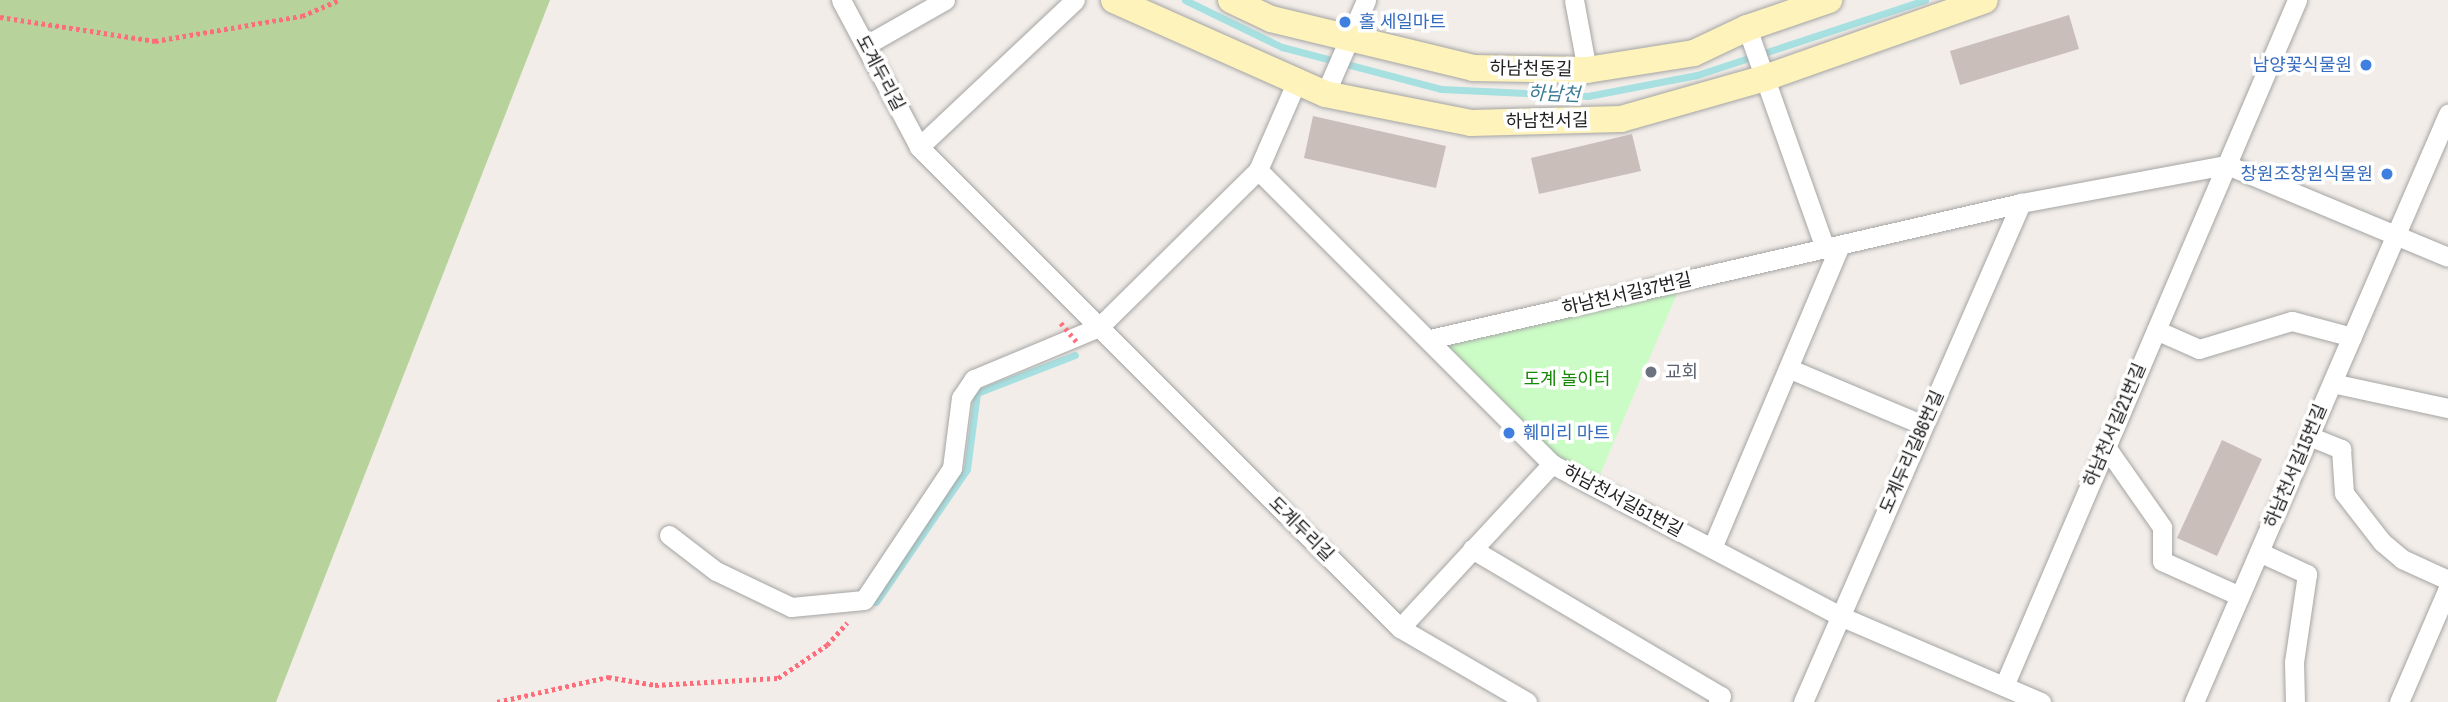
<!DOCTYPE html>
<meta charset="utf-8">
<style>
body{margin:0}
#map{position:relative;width:2448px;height:702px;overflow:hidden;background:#f2ede8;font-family:"Archivo Narrow","Noto Sans KR",sans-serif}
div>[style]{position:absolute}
.forest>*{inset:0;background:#b7d39b}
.park>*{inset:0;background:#cbfcc5}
.stream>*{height:7px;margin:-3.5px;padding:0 3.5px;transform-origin:3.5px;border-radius:3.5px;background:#a7e0e1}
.building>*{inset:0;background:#cabebb}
.path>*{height:4.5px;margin-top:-2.25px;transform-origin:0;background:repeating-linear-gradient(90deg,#ff6c7a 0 3.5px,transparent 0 7px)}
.roads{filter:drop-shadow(0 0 2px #a5a5a5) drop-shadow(0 0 2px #a5a5a5)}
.street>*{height:19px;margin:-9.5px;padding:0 9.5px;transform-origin:9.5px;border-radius:9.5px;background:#fff}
.secondary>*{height:26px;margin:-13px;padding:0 13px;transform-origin:13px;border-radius:13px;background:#fdf3bb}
.path-bridge>*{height:4.5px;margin-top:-2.25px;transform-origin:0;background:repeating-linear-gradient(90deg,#ff6c7a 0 3.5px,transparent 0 7px)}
.dots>*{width:19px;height:19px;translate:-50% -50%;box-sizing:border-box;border:4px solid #fff;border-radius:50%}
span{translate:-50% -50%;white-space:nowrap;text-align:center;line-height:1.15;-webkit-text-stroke:7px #fff;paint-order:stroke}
.shop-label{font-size:18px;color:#366cbe}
.left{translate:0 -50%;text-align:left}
.right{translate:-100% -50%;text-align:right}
.street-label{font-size:18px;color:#212121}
.worship-label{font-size:18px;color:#5b616d}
.park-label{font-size:18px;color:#168906}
.water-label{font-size:19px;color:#3c7b96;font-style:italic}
</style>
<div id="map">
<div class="forest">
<div style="clip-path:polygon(0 0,550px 0,276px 702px,0 702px)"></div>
</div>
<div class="park">
<div style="clip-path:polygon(1681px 284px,1596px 484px,1552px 461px,1435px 341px)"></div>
</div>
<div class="stream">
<div style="left:1185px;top:0;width:108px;rotate:25.9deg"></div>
<div style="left:1282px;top:47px;width:164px;rotate:14.8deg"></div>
<div style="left:1441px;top:89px;width:147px;rotate:2.7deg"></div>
<div style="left:1588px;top:96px;width:111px;rotate:-10.9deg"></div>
<div style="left:1697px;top:75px;width:240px;rotate:-18.2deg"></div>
<div style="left:876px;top:602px;width:161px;rotate:-55.6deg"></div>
<div style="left:967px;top:469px;width:77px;rotate:-82.5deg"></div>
<div style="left:977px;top:393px;width:105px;rotate:-21.2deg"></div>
</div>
<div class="building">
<div style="clip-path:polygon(2069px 15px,2079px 49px,1960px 85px,1950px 51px)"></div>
<div style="clip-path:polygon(1313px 116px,1446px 146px,1436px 188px,1304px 158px)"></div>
<div style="clip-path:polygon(1632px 134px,1641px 171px,1539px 194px,1531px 158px)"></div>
<div style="clip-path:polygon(2222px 440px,2262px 459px,2217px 556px,2177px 538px)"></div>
</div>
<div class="path">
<div style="left:0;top:17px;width:157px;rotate:8.8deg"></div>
<div style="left:155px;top:41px;width:149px;rotate:-9.7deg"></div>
<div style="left:302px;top:16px;width:40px;rotate:-23.4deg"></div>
<div style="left:497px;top:702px;width:114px;rotate:-12.7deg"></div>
<div style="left:608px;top:677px;width:48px;rotate:9.7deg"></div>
<div style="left:655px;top:685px;width:123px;rotate:-3.3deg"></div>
<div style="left:778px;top:678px;width:59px;rotate:-34deg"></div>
<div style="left:827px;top:645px;width:30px;rotate:-48deg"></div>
</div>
<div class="roads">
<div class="street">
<div style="left:841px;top:0;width:166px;rotate:62deg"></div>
<div style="left:919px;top:147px;width:680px;rotate:45deg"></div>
<div style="left:1400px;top:628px;width:147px;rotate:30.2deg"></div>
<div style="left:1574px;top:0;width:71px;rotate:79.5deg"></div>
<div style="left:1747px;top:28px;width:233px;rotate:70.5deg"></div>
<div style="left:866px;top:45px;width:91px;rotate:-29.7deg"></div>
<div style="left:1296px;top:83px;width:95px;rotate:113.6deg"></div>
<div style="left:1258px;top:170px;width:416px;rotate:45deg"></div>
<div style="left:1552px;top:464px;width:326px;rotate:27.8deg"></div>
<div style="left:1840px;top:616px;width:219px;rotate:23.2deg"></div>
<div style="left:1325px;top:94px;width:103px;rotate:-66.4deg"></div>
<div style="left:919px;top:147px;width:214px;rotate:-43.3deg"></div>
<div style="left:2156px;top:330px;width:47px;rotate:23.8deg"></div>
<div style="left:2199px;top:349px;width:97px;rotate:-16.8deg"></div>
<div style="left:2292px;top:321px;width:62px;rotate:14.9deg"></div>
<div style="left:1430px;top:339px;width:606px;rotate:-12.96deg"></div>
<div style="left:2021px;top:203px;width:209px;rotate:-10.5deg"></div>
<div style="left:2227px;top:165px;width:239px;rotate:22.6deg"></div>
<div style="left:1790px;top:369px;width:144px;rotate:22.8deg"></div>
<div style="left:2332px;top:383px;width:119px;rotate:12.2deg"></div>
<div style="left:2309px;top:436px;width:35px;rotate:22deg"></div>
<div style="left:2341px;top:449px;width:44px;rotate:86.1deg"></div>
<div style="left:2344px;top:493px;width:62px;rotate:52.2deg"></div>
<div style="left:2382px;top:542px;width:26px;rotate:40deg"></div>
<div style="left:2402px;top:559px;width:51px;rotate:24.5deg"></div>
<div style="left:2106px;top:447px;width:98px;rotate:55deg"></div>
<div style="left:2162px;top:527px;width:34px;rotate:90deg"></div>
<div style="left:2162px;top:561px;width:85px;rotate:24.2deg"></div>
<div style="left:669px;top:535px;width:59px;rotate:37.5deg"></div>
<div style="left:716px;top:571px;width:83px;rotate:25.6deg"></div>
<div style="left:791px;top:607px;width:73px;rotate:-5.5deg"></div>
<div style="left:864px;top:600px;width:159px;rotate:-56.3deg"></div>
<div style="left:952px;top:468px;width:71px;rotate:-82.7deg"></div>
<div style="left:961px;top:398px;width:23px;rotate:-56deg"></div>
<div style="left:974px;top:379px;width:135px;rotate:-22.6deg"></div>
<div style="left:1099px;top:327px;width:223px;rotate:-44.6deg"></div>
<div style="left:1712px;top:548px;width:329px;rotate:-67.1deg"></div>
<div style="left:1472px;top:549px;width:289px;rotate:30.6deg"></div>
<div style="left:1721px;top:696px;width:7px;rotate:117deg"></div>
<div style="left:2259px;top:552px;width:53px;rotate:24.6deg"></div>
<div style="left:2307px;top:574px;width:89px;rotate:98.4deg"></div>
<div style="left:2294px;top:662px;width:40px;rotate:88.6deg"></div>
<div style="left:1400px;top:628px;width:224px;rotate:-47.2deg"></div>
<div style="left:2004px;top:686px;width:746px;rotate:-66.87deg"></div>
<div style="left:1803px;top:702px;width:545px;rotate:-66.4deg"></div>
<div style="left:2194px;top:702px;width:641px;rotate:-66.64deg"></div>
<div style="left:2399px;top:702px;width:124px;rotate:-66.7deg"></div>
</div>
<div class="secondary">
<div style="left:1114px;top:0;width:231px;rotate:24deg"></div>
<div style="left:1325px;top:94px;width:149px;rotate:11.2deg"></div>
<div style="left:1471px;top:123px;width:150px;rotate:-1.5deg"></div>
<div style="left:1621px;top:119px;width:150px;rotate:-15.9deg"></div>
<div style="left:1765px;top:78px;width:233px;rotate:-19.5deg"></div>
<div style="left:1231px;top:0;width:44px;rotate:25.4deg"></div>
<div style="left:1271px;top:19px;width:208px;rotate:13.6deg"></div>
<div style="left:1473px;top:68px;width:114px;rotate:1deg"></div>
<div style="left:1587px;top:70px;width:108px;rotate:-9deg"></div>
<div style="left:1694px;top:53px;width:59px;rotate:-25.3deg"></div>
<div style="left:1747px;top:28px;width:87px;rotate:-18.9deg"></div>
</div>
</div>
<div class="path-bridge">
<div style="left:1061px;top:323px;width:25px;rotate:50deg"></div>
</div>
<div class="dots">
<div style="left:1345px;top:22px;background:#3f7fe0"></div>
<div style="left:2366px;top:65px;background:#3f7fe0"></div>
<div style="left:2387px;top:174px;background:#3f7fe0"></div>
<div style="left:1651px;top:372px;background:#6b7280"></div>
<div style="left:1509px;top:433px;background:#3f7fe0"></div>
</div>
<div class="shop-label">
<span class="left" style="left:1359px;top:22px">홀 세일마트</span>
<span class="right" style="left:2352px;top:65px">남양꽃식물원</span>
<span class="right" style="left:2373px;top:174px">창원조창원식물원</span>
<span class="left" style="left:1523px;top:433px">훼미리 마트</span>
</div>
<div class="street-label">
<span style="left:1531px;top:69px;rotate:1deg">하남천동길</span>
<span style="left:880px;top:73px;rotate:62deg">도계두리길</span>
<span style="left:1547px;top:121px;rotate:-1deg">하남천서길</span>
<span style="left:1627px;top:294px;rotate:-13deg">하남천서길37번길</span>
<span style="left:2115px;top:425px;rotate:-67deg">하남천서길21번길</span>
<span style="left:1912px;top:452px;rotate:-66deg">도계두리길86번길</span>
<span style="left:2296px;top:466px;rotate:-67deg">하남천서길15번길</span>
<span style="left:1623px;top:501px;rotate:28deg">하남천서길51번길</span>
<span style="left:1301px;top:529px;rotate:45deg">도계두리길</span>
</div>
<div class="worship-label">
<span class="left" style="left:1665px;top:372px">교회</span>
</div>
<div class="park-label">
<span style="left:1567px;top:379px">도계 놀이터</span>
</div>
<div class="water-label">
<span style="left:1554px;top:94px;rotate:2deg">하남천</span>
</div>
</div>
